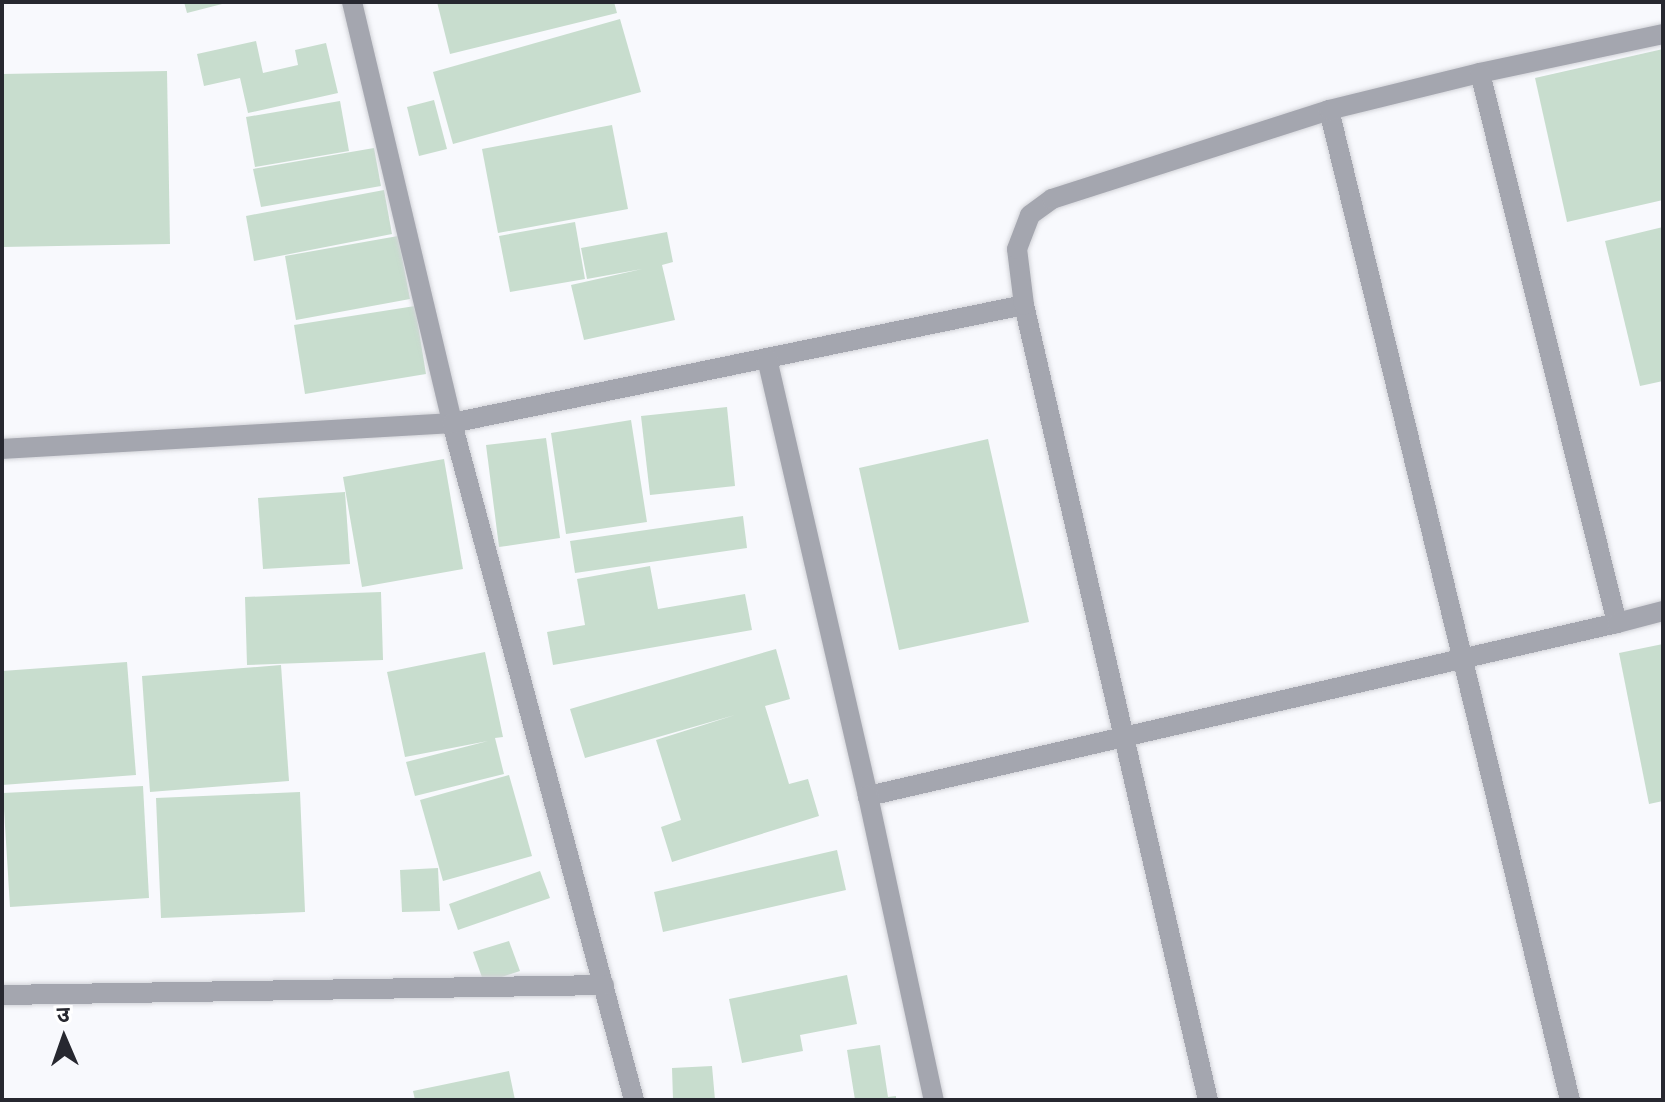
<!DOCTYPE html>
<meta charset="utf-8">
<style>
body{margin:0}
#map{position:relative;width:1665px;height:1102px;overflow:hidden;background:#f8f9fd;font-family:Manrope,"Noto Sans Devanagari",sans-serif}
div>[style]{position:absolute}
.building>*{inset:0;background:#c8ddce}
.roads{filter:drop-shadow(0 0 2px #d2d3d8) drop-shadow(0 0 2px #d2d3d8)}
.minor>*{height:20px;margin:-10px;padding:0 10px;transform-origin:10px;border-radius:10px;background:#a4a6af}
span{translate:-50% -50%;white-space:nowrap;text-align:center;line-height:1.15;-webkit-text-stroke:7px #fff;paint-order:stroke}
.frame{position:absolute;inset:0;border:4px solid #272830;pointer-events:none}
.north{position:absolute;left:24px;top:998px;width:80px;height:80px;-webkit-text-stroke:6px #fff;paint-order:stroke;rotate:358deg;font-size:22px;font-weight:700;line-height:32px;text-align:center;color:#272830}
.north::after{content:'';display:block;margin:auto;width:28px;height:36px;background:#272830;clip-path:polygon(50% 0,100% 100%,50% 72%,0 100%)}
</style>
<div id="map">
<div class="building">
<div style="clip-path:polygon(184px 2px,226px 2px,226px 3px,187px 13px)"></div>
<div style="clip-path:polygon(437px 2px,614px 2px,617px 13px,450px 54px)"></div>
<div style="clip-path:polygon(620px 19px,641px 92px,453px 144px,433px 72px)"></div>
<div style="clip-path:polygon(256px 41px,263px 73px,298px 65px,295px 50px,326px 43px,338px 93px,248px 113px,240px 78px,204px 86px,197px 54px)"></div>
<div style="clip-path:polygon(1663px 49px,1663px 200px,1567px 222px,1535px 78px)"></div>
<div style="clip-path:polygon(167px 71px,170px 244px,2px 247px,2px 74px)"></div>
<div style="clip-path:polygon(434px 100px,447px 149px,419px 156px,407px 107px)"></div>
<div style="clip-path:polygon(340px 101px,349px 151px,255px 167px,246px 117px)"></div>
<div style="clip-path:polygon(612px 125px,628px 209px,498px 233px,482px 149px)"></div>
<div style="clip-path:polygon(374px 148px,381px 186px,261px 207px,253px 169px)"></div>
<div style="clip-path:polygon(384px 190px,392px 234px,254px 261px,246px 216px)"></div>
<div style="clip-path:polygon(575px 222px,585px 279px,510px 292px,499px 236px)"></div>
<div style="clip-path:polygon(1663px 227px,1663px 381px,1640px 386px,1605px 241px)"></div>
<div style="clip-path:polygon(667px 232px,673px 262px,662px 265px,675px 320px,584px 340px,571px 285px,642px 269px,587px 279px,581px 248px)"></div>
<div style="clip-path:polygon(398px 236px,410px 299px,296px 320px,285px 256px)"></div>
<div style="clip-path:polygon(415px 306px,426px 374px,305px 394px,294px 325px)"></div>
<div style="clip-path:polygon(727px 407px,735px 486px,650px 495px,641px 416px)"></div>
<div style="clip-path:polygon(631px 420px,647px 522px,566px 534px,551px 433px)"></div>
<div style="clip-path:polygon(546px 438px,560px 538px,499px 547px,486px 445px)"></div>
<div style="clip-path:polygon(988px 439px,1029px 622px,899px 650px,859px 468px)"></div>
<div style="clip-path:polygon(444px 459px,463px 569px,362px 587px,343px 477px)"></div>
<div style="clip-path:polygon(345px 492px,350px 564px,263px 569px,258px 498px)"></div>
<div style="clip-path:polygon(743px 516px,747px 548px,575px 573px,570px 541px)"></div>
<div style="clip-path:polygon(650px 566px,658px 609px,745px 594px,752px 630px,553px 665px,547px 632px,585px 625px,577px 579px)"></div>
<div style="clip-path:polygon(381px 592px,383px 660px,247px 665px,245px 597px)"></div>
<div style="clip-path:polygon(1663px 644px,1663px 801px,1649px 804px,1619px 653px)"></div>
<div style="clip-path:polygon(776px 649px,790px 699px,765px 706px,789px 784px,808px 779px,819px 816px,672px 862px,661px 827px,681px 820px,656px 740px,735px 715px,585px 758px,570px 709px)"></div>
<div style="clip-path:polygon(485px 652px,503px 737px,495px 738px,504px 774px,415px 796px,406px 762px,488px 741px,405px 757px,387px 672px)"></div>
<div style="clip-path:polygon(127px 662px,136px 775px,2px 785px,2px 671px)"></div>
<div style="clip-path:polygon(281px 665px,289px 781px,150px 792px,142px 676px)"></div>
<div style="clip-path:polygon(509px 775px,532px 856px,443px 881px,420px 800px)"></div>
<div style="clip-path:polygon(143px 786px,149px 898px,10px 907px,3px 793px)"></div>
<div style="clip-path:polygon(300px 792px,305px 912px,161px 918px,156px 798px)"></div>
<div style="clip-path:polygon(837px 850px,846px 890px,663px 932px,654px 892px)"></div>
<div style="clip-path:polygon(438px 868px,440px 911px,402px 912px,400px 870px)"></div>
<div style="clip-path:polygon(540px 871px,550px 898px,458px 930px,449px 904px)"></div>
<div style="clip-path:polygon(509px 941px,520px 971px,484px 983px,473px 952px)"></div>
<div style="clip-path:polygon(847px 975px,857px 1024px,800px 1035px,803px 1051px,742px 1063px,729px 999px)"></div>
<div style="clip-path:polygon(880px 1045px,888px 1097px,896px 1096px,896px 1100px,855px 1100px,847px 1050px)"></div>
<div style="clip-path:polygon(712px 1066px,715px 1100px,673px 1100px,672px 1068px)"></div>
<div style="clip-path:polygon(509px 1071px,515px 1100px,415px 1100px,413px 1091px)"></div>
</div>
<div class="roads">
<div class="minor">
<div style="left:352px;top:2px;width:433px;rotate:76.6deg"></div>
<div style="left:452px;top:423px;width:701px;rotate:74.95deg"></div>
<div style="left:1480px;top:73px;width:187px;rotate:-12deg"></div>
<div style="left:1329px;top:110px;width:1019px;rotate:76.32deg"></div>
<div style="left:1024px;top:305px;width:816px;rotate:76.97deg"></div>
<div style="left:2px;top:449px;width:451px;rotate:-3.3deg"></div>
<div style="left:452px;top:423px;width:584px;rotate:-11.66deg"></div>
<div style="left:1024px;top:305px;width:56px;rotate:-97.1deg"></div>
<div style="left:1017px;top:249px;width:36px;rotate:-69deg"></div>
<div style="left:1030px;top:215px;width:27px;rotate:-36deg"></div>
<div style="left:1052px;top:199px;width:291px;rotate:-17.8deg"></div>
<div style="left:1329px;top:110px;width:155px;rotate:-13.8deg"></div>
<div style="left:1480px;top:73px;width:567px;rotate:76.01deg"></div>
<div style="left:1617px;top:623px;width:769px;rotate:166.99deg"></div>
<div style="left:868px;top:796px;width:449px;rotate:-103deg"></div>
<div style="left:1617px;top:623px;width:48px;rotate:-14.6deg"></div>
<div style="left:868px;top:796px;width:311px;rotate:77.8deg"></div>
<div style="left:2px;top:995px;width:602px;rotate:-0.95deg"></div>
</div>
</div>
<div class="frame"></div>
<div class="north">उ</div>
</div>
